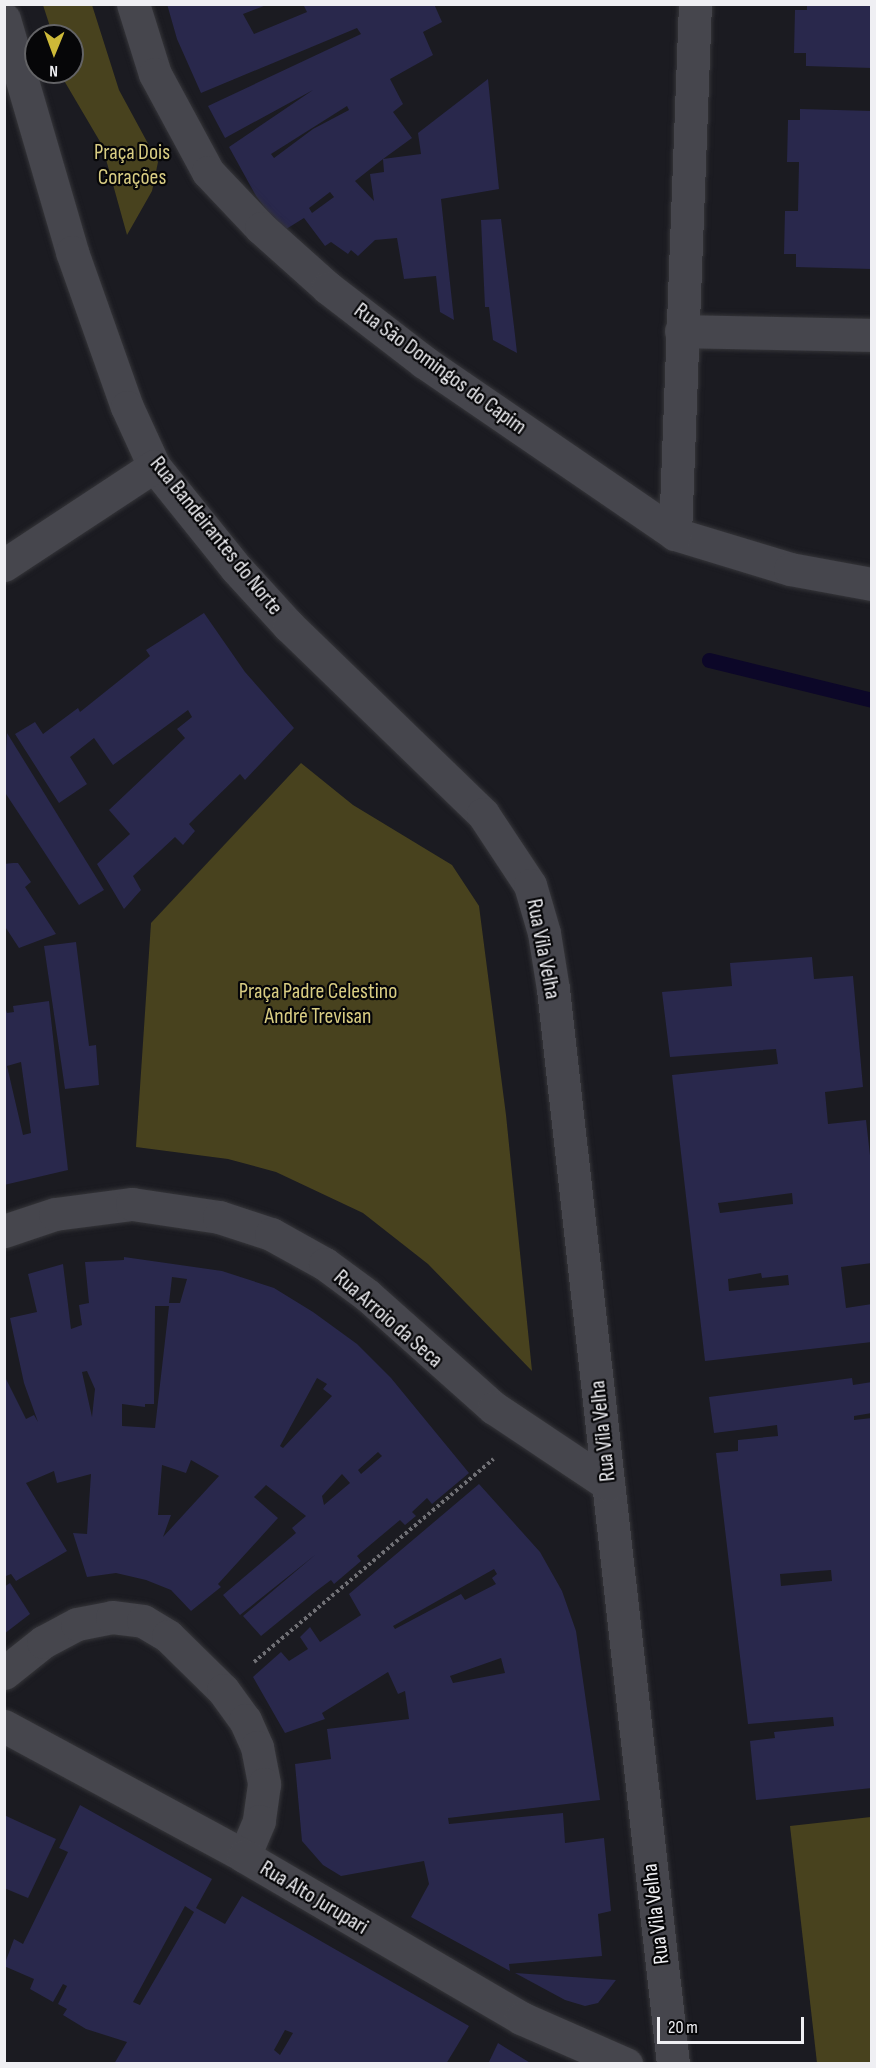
<!DOCTYPE html>
<meta charset="utf-8">
<style>
body{margin:0}
#map{position:relative;width:876px;height:2068px;overflow:hidden;background:#1b1b21;font-family:"Sofia Sans Condensed",sans-serif}
div>[style]{position:absolute}
.green>*{inset:0;background:#48421e}
.stream>*{height:15px;margin:-7.5px;padding:0 7.5px;transform-origin:7.5px;border-radius:7.5px;background:#0c0728}
.building>*{inset:0;background:#29284c}
.path>*{height:4px;margin-top:-2px;transform-origin:0;background:repeating-linear-gradient(90deg,#707075 0 3px,transparent 0 6px)}
.roads{filter:drop-shadow(0 0 2px #353539) drop-shadow(0 0 2px #353539)}
.minor>*{height:33px;margin:-16.5px;padding:0 16.5px;transform-origin:16.5px;border-radius:16.5px;background:#46464d}
span{translate:-50% -50%;white-space:nowrap;text-align:center;line-height:1.15;-webkit-text-stroke:4.5px #060608;paint-order:stroke}
.park-label{font-size:22px;color:#d9cd83}
.street-label{font-size:22px;color:#efeff3}
.frame{position:absolute;inset:0;border:6px solid #efeff3;pointer-events:none}
.north{position:absolute;left:24px;top:24px;width:60px;height:60px;box-sizing:border-box;background:#060608;border:2px solid #636366;border-radius:50%;rotate:181deg;font-size:16px;font-weight:700;line-height:24px;text-align:center;color:#efeff3}
.north::after{content:'';display:block;margin:auto;width:21px;height:27px;background:#cdb938;clip-path:polygon(50% 0,100% 100%,50% 72%,0 100%)}
.scale{position:absolute;left:657px;top:2017px;width:147px;height:27px;box-sizing:border-box;border:3px solid #efeff3;border-top:0;padding-left:8px;font-size:18px;line-height:21px;white-space:nowrap;color:#efeff3;-webkit-text-stroke:4px #060608;paint-order:stroke}
</style>
<div id="map">
<div class="green">
<div style="clip-path:polygon(43px 5px,92px 5px,119px 90px,158px 162px,152px 191px,127px 235px,102px 145px,59px 72px,72px 72px,72px 36px,53px 36px)"></div>
<div style="clip-path:polygon(301px 763px,353px 805px,452px 865px,479px 906px,506px 1115px,532px 1371px,428px 1264px,363px 1213px,276px 1172px,228px 1159px,136px 1147px,151px 923px)"></div>
<div style="clip-path:polygon(871px 1817px,871px 2063px,817px 2063px,790px 1826px)"></div>
</div>
<div class="stream">
<div style="left:709px;top:660px;width:168px;rotate:13.8deg"></div>
</div>
<div class="building">
<div style="clip-path:polygon(evenodd,167px 4px,269px 4px,243px 14px,254px 34px,307px 12px,303px 4px,434px 4px,442px 22px,423px 32px,433px 55px,390px 79px,403px 104px,393px 112px,412px 138px,383px 159px,421px 154px,418px 133px,488px 79px,499px 189px,441px 199px,454px 320px,440px 312px,436px 276px,404px 279px,397px 238px,375px 240px,358px 256px,351px 250px,348px 254px,331px 242px,325px 246px,304px 218px,283px 231px,256px 196px,229px 147px,313px 90px,225px 138px,208px 106px,361px 34px,357px 28px,201px 93px,177px 39px,167px 4px,347px 106px,349px 110px,313px 129px,274px 158px,271px 154px,347px 106px,167px 4px,383px 159px,384px 172px,370px 174px,374px 201px,355px 181px,383px 159px,167px 4px,330px 192px,334px 197px,312px 213px,309px 208px,330px 192px)"></div>
<div style="clip-path:polygon(807px 4px,872px 4px,872px 68px,806px 66px,806px 53px,794px 53px,795px 10px,807px 10px)"></div>
<div style="clip-path:polygon(800px 109px,872px 111px,872px 269px,796px 267px,796px 254px,784px 254px,785px 211px,798px 211px,799px 162px,787px 162px,788px 120px,800px 120px)"></div>
<div style="clip-path:polygon(501px 219px,515px 335px,517px 353px,493px 340px,489px 307px,485px 307px,481px 220px)"></div>
<div style="clip-path:polygon(204px 613px,245px 672px,294px 728px,245px 780px,240px 774px,189px 824px,195px 831px,183px 845px,175px 837px,133px 876px,141px 890px,124px 909px,97px 864px,130px 834px,109px 810px,185px 738px,177px 729px,192px 717px,188px 710px,113px 765px,94px 738px,70px 757px,87px 784px,59px 803px,15px 734px,35px 722px,43px 734px,78px 708px,80px 712px,150px 656px,146px 650px)"></div>
<div style="clip-path:polygon(7px 733px,104px 890px,79px 905px,4px 791px)"></div>
<div style="clip-path:polygon(13px 863px,18px 863px,31px 882px,25px 887px,56px 934px,19px 948px,4px 925px,4px 864px)"></div>
<div style="clip-path:polygon(76px 942px,89px 1046px,96px 1045px,99px 1085px,65px 1089px,44px 946px)"></div>
<div style="clip-path:polygon(evenodd,812px 957px,814px 979px,853px 976px,863px 1087px,825px 1092px,828px 1124px,866px 1120px,872px 1173px,872px 1263px,841px 1267px,846px 1308px,872px 1304px,872px 1342px,705px 1361px,672px 1075px,778px 1064px,776px 1049px,670px 1057px,662px 992px,732px 986px,730px 963px,812px 957px,792px 1193px,793px 1204px,720px 1213px,718px 1203px,792px 1193px,812px 957px,761px 1273px,762px 1278px,788px 1275px,789px 1285px,729px 1291px,728px 1279px,761px 1273px)"></div>
<div style="clip-path:polygon(evenodd,49px 1001px,68px 1170px,4px 1185px,4px 1004px,7px 1013px,14px 1012px,13px 1006px,49px 1001px,21px 1062px,31px 1133px,23px 1135px,7px 1066px,21px 1062px)"></div>
<div style="clip-path:polygon(evenodd,124px 1257px,222px 1271px,274px 1288px,313px 1312px,357px 1344px,391px 1378px,469px 1473px,432px 1504px,427px 1498px,412px 1512px,416px 1516px,405px 1525px,400px 1520px,357px 1556px,361px 1561px,334px 1584px,331px 1580px,315px 1592px,261px 1636px,243px 1616px,315px 1555px,240px 1615px,223px 1595px,296px 1533px,292px 1528px,306px 1516px,266px 1485px,254px 1497px,278px 1518px,218px 1584px,221px 1587px,191px 1611px,171px 1590px,146px 1580px,116px 1573px,87px 1577px,73px 1533px,87px 1534px,91px 1474px,57px 1483px,54px 1471px,26px 1483px,67px 1551px,16px 1581px,11px 1574px,6px 1576px,4px 1375px,26px 1419px,34px 1415px,38px 1422px,24px 1383px,10px 1318px,37px 1312px,28px 1274px,63px 1264px,71px 1329px,82px 1325px,79px 1305px,89px 1303px,85px 1262px,124px 1260px,124px 1257px,172px 1277px,187px 1279px,180px 1303px,169px 1303px,172px 1277px,124px 1257px,155px 1306px,169px 1306px,155px 1428px,122px 1426px,122px 1404px,145px 1407px,145px 1404px,154px 1404px,155px 1306px,124px 1257px,87px 1371px,95px 1389px,92px 1417px,82px 1372px,87px 1371px,124px 1257px,317px 1378px,327px 1384px,323px 1389px,332px 1396px,283px 1448px,280px 1446px,317px 1378px,124px 1257px,378px 1452px,382px 1456px,361px 1474px,358px 1470px,378px 1452px,124px 1257px,191px 1460px,219px 1476px,163px 1537px,171px 1515px,158px 1515px,162px 1465px,186px 1473px,191px 1460px,124px 1257px,342px 1474px,350px 1483px,324px 1505px,322px 1496px,342px 1474px)"></div>
<div style="clip-path:polygon(evenodd,852px 1378px,853px 1385px,872px 1382px,872px 1413px,854px 1416px,854px 1420px,872px 1418px,872px 1788px,756px 1800px,750px 1741px,775px 1738px,774px 1732px,834px 1726px,833px 1717px,748px 1724px,716px 1453px,738px 1451px,738px 1440px,778px 1436px,777px 1425px,714px 1433px,709px 1397px,852px 1378px,831px 1570px,832px 1581px,781px 1586px,780px 1574px,831px 1570px)"></div>
<div style="clip-path:polygon(evenodd,479px 1484px,540px 1552px,562px 1591px,576px 1631px,600px 1800px,448px 1818px,449px 1824px,563px 1813px,565px 1843px,604px 1838px,611px 1911px,598px 1914px,602px 1956px,509px 1964px,510px 1971px,411px 1917px,429px 1884px,424px 1861px,341px 1876px,323px 1865px,302px 1841px,295px 1764px,331px 1759px,327px 1729px,409px 1719px,405px 1691px,398px 1694px,388px 1672px,322px 1713px,325px 1719px,285px 1733px,253px 1677px,281px 1652px,289px 1661px,308px 1649px,300px 1637px,310px 1627px,320px 1642px,361px 1615px,349px 1594px,479px 1484px,494px 1569px,497px 1574px,492px 1578px,496px 1584px,465px 1600px,461px 1594px,395px 1629px,393px 1626px,494px 1569px,479px 1484px,501px 1658px,505px 1673px,453px 1683px,450px 1676px,501px 1658px)"></div>
<div style="clip-path:polygon(10px 1583px,30px 1614px,4px 1634px,4px 1587px)"></div>
<div style="clip-path:polygon(evenodd,80px 1805px,212px 1879px,196px 1908px,225px 1924px,242px 1896px,469px 2026px,446px 2064px,114px 2064px,127px 2042px,86px 2029px,63px 2015px,67px 2009px,58px 2004px,67px 1986px,63px 1984px,53px 2002px,30px 1989px,34px 1979px,4px 1966px,14px 1939px,23px 1944px,68px 1852px,59px 1848px,80px 1805px,185px 1906px,194px 1912px,140px 2005px,133px 2002px,185px 1906px,80px 1805px,285px 2030px,293px 2033px,280px 2055px,274px 2050px,285px 2030px)"></div>
<div style="clip-path:polygon(4px 1815px,56px 1839px,28px 1898px,4px 1888px)"></div>
<div style="clip-path:polygon(515px 1973px,616px 1980px,598px 2003px,585px 2006px,565px 2000px)"></div>
<div style="clip-path:polygon(498px 2043px,532px 2064px,488px 2064px)"></div>
</div>
<div class="path">
<div style="left:254px;top:1662px;width:314px;rotate:-40.3deg"></div>
</div>
<div class="roads">
<div class="minor">
<div style="left:133px;top:4px;width:73px;rotate:72.6deg"></div>
<div style="left:155px;top:74px;width:111px;rotate:61.6deg"></div>
<div style="left:208px;top:172px;width:77px;rotate:46.6deg"></div>
<div style="left:261px;top:228px;width:90px;rotate:41.8deg"></div>
<div style="left:328px;top:288px;width:121px;rotate:37.6deg"></div>
<div style="left:424px;top:362px;width:304px;rotate:34.4deg"></div>
<div style="left:675px;top:534px;width:120px;rotate:16.9deg"></div>
<div style="left:790px;top:569px;width:83px;rotate:10.4deg"></div>
<div style="left:4px;top:19px;width:243px;rotate:73.7deg"></div>
<div style="left:72px;top:252px;width:164px;rotate:70.5deg"></div>
<div style="left:127px;top:407px;width:65px;rotate:65.4deg"></div>
<div style="left:154px;top:466px;width:131px;rotate:51.2deg"></div>
<div style="left:236px;top:568px;width:79px;rotate:47.6deg"></div>
<div style="left:289px;top:626px;width:270px;rotate:44.1deg"></div>
<div style="left:483px;top:814px;width:85px;rotate:56.5deg"></div>
<div style="left:530px;top:885px;width:50px;rotate:73.7deg"></div>
<div style="left:544px;top:933px;width:57px;rotate:80.9deg"></div>
<div style="left:553px;top:989px;width:1082px;rotate:83.63deg"></div>
<div style="left:681px;top:331px;width:191px;rotate:1.2deg"></div>
<div style="left:675px;top:534px;width:530px;rotate:-87.84deg"></div>
<div style="left:4px;top:565px;width:180px;rotate:-33.4deg"></div>
<div style="left:4px;top:1231px;width:54px;rotate:-18.4deg"></div>
<div style="left:55px;top:1214px;width:78px;rotate:-7.4deg"></div>
<div style="left:132px;top:1204px;width:88px;rotate:8.5deg"></div>
<div style="left:219px;top:1217px;width:55px;rotate:18.1deg"></div>
<div style="left:271px;top:1234px;width:62px;rotate:29.1deg"></div>
<div style="left:325px;top:1264px;width:52px;rotate:36.4deg"></div>
<div style="left:367px;top:1295px;width:170px;rotate:41.7deg"></div>
<div style="left:494px;top:1408px;width:137px;rotate:33.7deg"></div>
<div style="left:4px;top:1673px;width:50px;rotate:-38.5deg"></div>
<div style="left:43px;top:1642px;width:38px;rotate:-28deg"></div>
<div style="left:77px;top:1624px;width:36px;rotate:-11deg"></div>
<div style="left:112px;top:1617px;width:31px;rotate:7deg"></div>
<div style="left:143px;top:1621px;width:29px;rotate:31deg"></div>
<div style="left:168px;top:1636px;width:77px;rotate:44.5deg"></div>
<div style="left:223px;top:1690px;width:37px;rotate:54deg"></div>
<div style="left:245px;top:1720px;width:30px;rotate:66deg"></div>
<div style="left:257px;top:1747px;width:38px;rotate:79deg"></div>
<div style="left:264px;top:1784px;width:37px;rotate:98deg"></div>
<div style="left:259px;top:1821px;width:38px;rotate:113deg"></div>
<div style="left:4px;top:1726px;width:273px;rotate:28.4deg"></div>
<div style="left:244px;top:1856px;width:321px;rotate:30.3deg"></div>
<div style="left:521px;top:2018px;width:115px;rotate:23.7deg"></div>
</div>
</div>
<div class="park-label">
<span style="left:132px;top:165px">Praça Dois<br>Corações</span>
<span style="left:318px;top:1004px">Praça Padre Celestino<br>André Trevisan</span>
</div>
<div class="street-label">
<span style="left:440px;top:369px;rotate:36deg">Rua São Domingos do Capim</span>
<span style="left:216px;top:536px;rotate:51deg">Rua Bandeirantes do Norte</span>
<span style="left:543px;top:949px;rotate:79deg">Rua Vila Velha</span>
<span style="left:388px;top:1319px;rotate:41deg">Rua Arroio da Seca</span>
<span style="left:603px;top:1431px;rotate:-96deg">Rua Vila Velha</span>
<span style="left:314px;top:1898px;rotate:31deg">Rua Alto Jurupari</span>
<span style="left:656px;top:1914px;rotate:-97deg">Rua Vila Velha</span>
</div>
<div class="frame"></div>
<div class="north">N</div>
<div class="scale">20 m</div>
</div>
